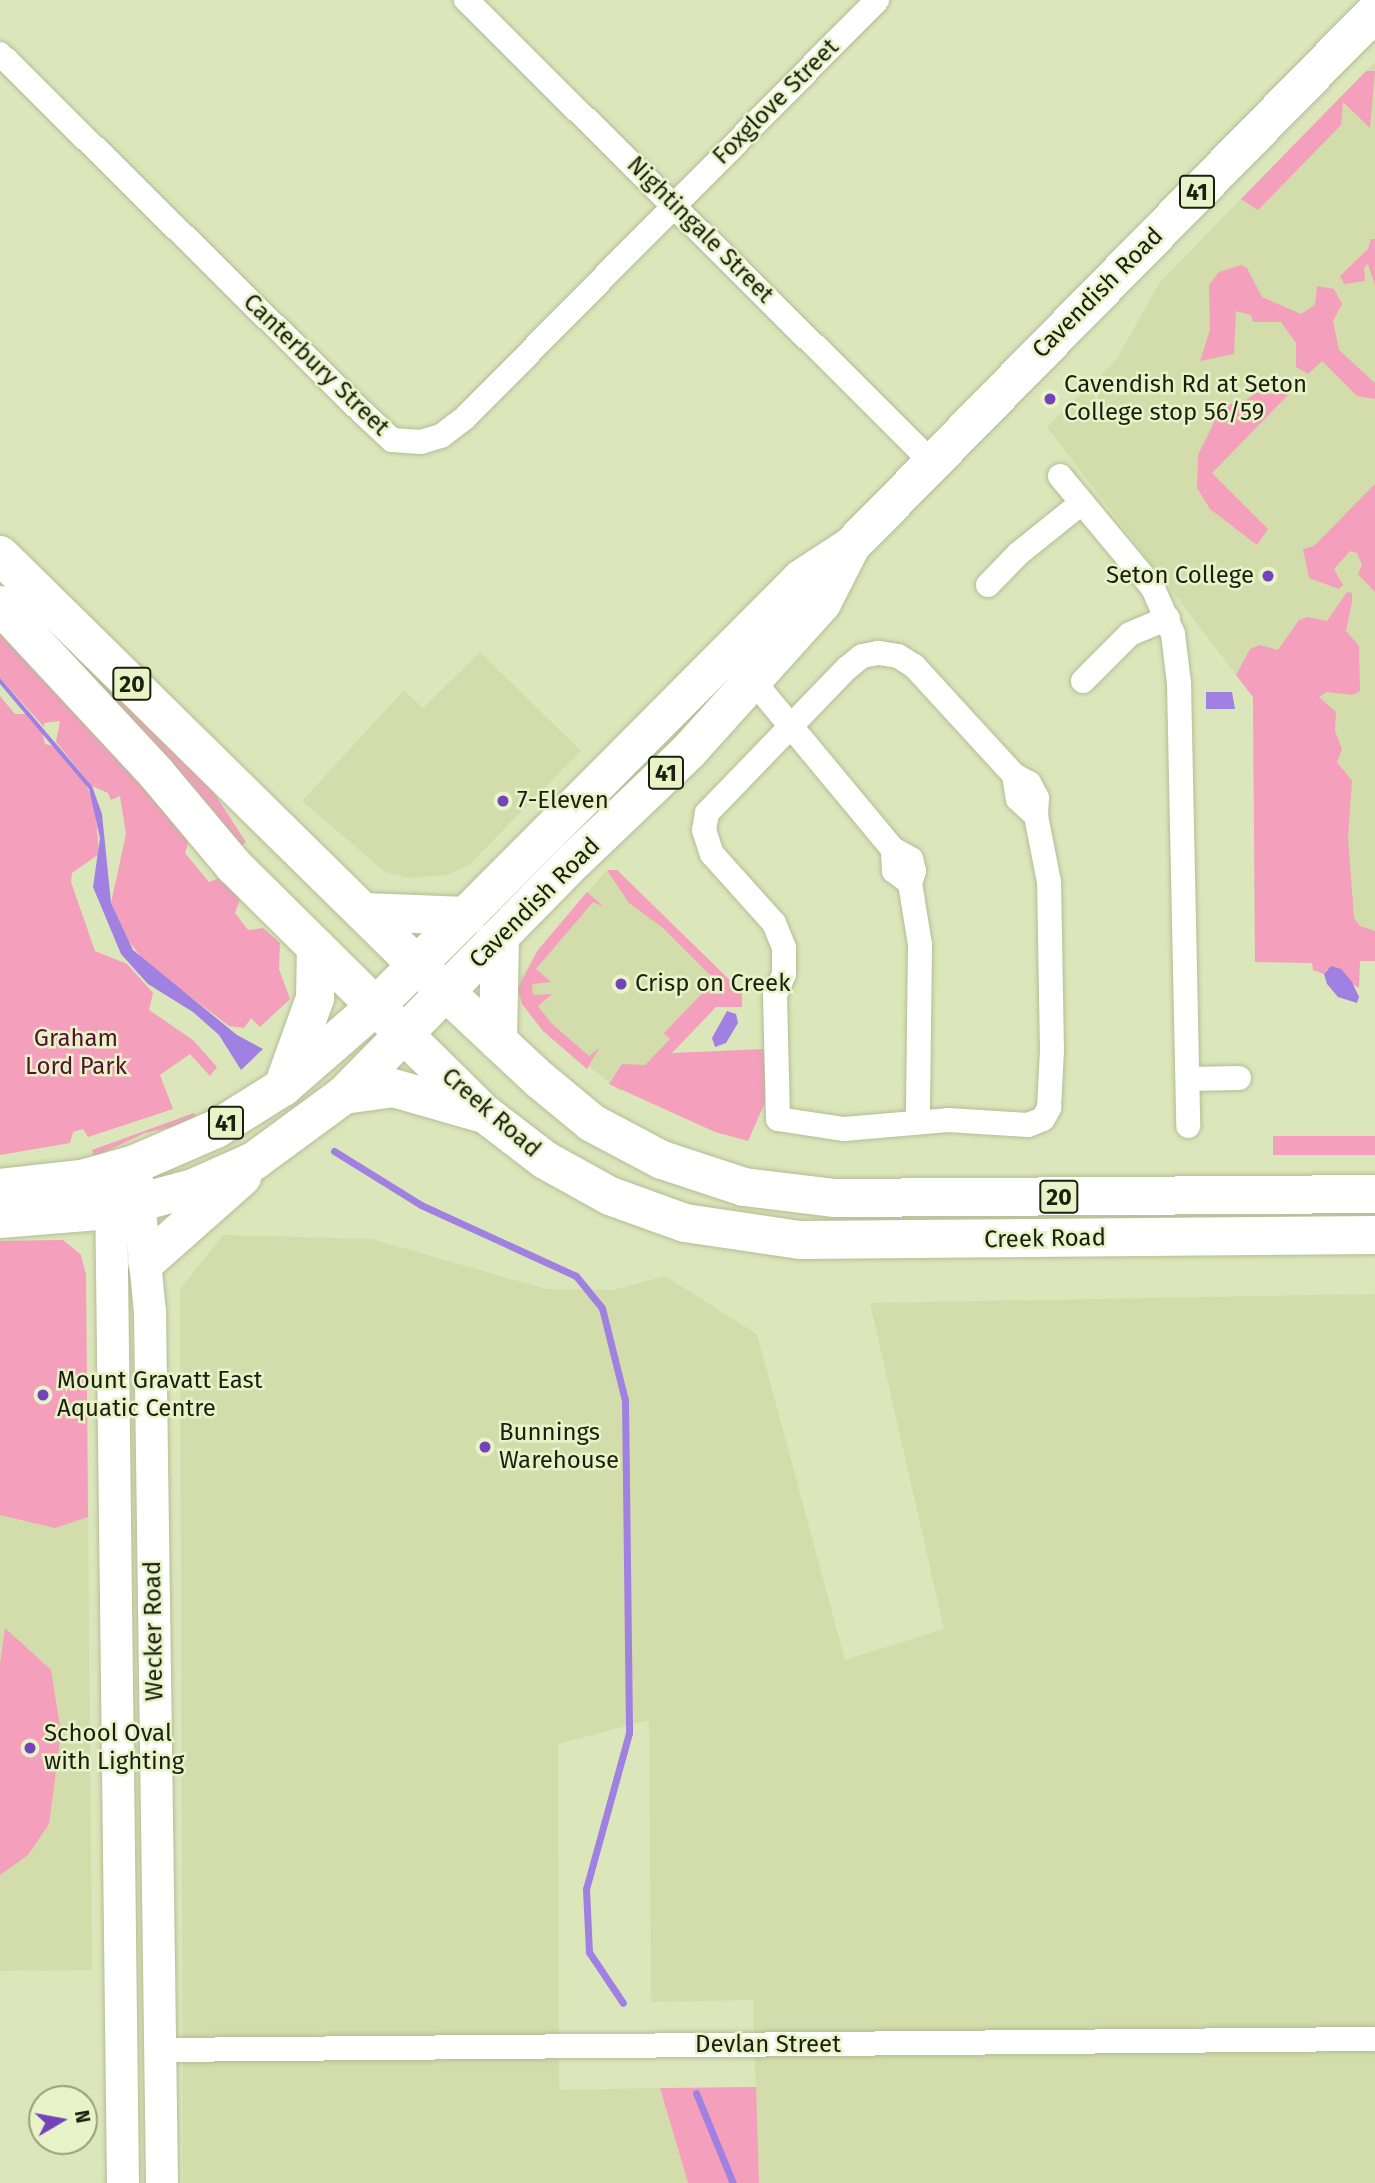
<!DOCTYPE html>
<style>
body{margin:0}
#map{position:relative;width:1375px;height:2183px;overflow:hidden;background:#dce6bb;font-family:"Fira Sans",sans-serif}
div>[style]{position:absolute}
.built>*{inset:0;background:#d2ddab}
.green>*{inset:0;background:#f49fbc}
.water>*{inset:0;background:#a080e1}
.stream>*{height:7px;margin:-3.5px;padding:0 3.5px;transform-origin:3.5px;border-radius:3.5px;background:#a080e1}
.roads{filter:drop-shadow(0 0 2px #b4bd94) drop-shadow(0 0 2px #b4bd94)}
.minor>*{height:24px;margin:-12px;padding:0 12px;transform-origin:12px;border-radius:12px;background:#fff}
.tertiary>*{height:32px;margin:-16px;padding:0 16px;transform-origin:16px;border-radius:16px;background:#fff}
.primary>*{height:38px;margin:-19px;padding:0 19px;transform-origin:19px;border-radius:19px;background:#fff}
.dots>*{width:19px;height:19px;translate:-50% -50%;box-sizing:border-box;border:4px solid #e9f3c8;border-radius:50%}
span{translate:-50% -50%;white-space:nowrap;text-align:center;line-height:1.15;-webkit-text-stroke:5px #e9f3c8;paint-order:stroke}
.shield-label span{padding:2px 5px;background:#e9f3c8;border:2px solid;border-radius:5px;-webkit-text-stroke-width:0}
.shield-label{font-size:23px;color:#1c1f0f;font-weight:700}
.street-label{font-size:24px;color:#1c1f0f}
.poi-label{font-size:24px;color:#1c1f0f}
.left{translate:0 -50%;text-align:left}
.right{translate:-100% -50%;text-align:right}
.park-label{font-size:24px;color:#55112f}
.north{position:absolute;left:28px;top:2085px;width:70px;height:70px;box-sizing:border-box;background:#e9f3c8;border:2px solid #979e7e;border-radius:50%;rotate:80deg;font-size:19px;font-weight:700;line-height:28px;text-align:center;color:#1c1f0f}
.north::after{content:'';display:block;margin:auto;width:24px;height:32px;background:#7343bb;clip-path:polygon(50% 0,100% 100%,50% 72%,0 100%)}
</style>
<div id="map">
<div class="built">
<div style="clip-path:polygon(1375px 62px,1375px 961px,1255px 962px,1253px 697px,1047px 427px,1116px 360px,1160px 282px)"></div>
<div style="clip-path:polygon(480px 652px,581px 751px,469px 865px,447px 875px,409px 878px,385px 872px,302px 801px,404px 690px,423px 708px)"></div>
<div style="clip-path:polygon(607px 870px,617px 870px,728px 979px,620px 1091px,543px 1031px,519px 996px,520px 978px,538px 950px)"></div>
<div style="clip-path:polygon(223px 1235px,372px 1239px,546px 1289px,613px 1290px,665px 1276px,757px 1334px,845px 1660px,944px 1629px,870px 1303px,1375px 1294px,1375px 2183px,759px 2183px,753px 2000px,651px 2002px,649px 1720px,558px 1744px,559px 2090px,660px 2088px,688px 2183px,183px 2183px,180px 1289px)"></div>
<div style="clip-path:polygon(63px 1240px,81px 1255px,86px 1275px,92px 1970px,0 1971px,0 1241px)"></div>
</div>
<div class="green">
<div style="clip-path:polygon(1366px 71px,1375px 71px,1370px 128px,1343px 102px,1341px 125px,1258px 210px,1241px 199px)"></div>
<div style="clip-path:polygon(1371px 239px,1375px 239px,1375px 285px,1368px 264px,1364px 267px,1365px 281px,1344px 284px,1340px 276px,1368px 249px)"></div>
<div style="clip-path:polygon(1241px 265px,1247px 268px,1262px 297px,1301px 314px,1315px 305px,1317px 286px,1334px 289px,1342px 304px,1333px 321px,1339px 350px,1375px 383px,1375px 399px,1357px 396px,1322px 361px,1308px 374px,1296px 367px,1296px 343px,1281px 322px,1253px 322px,1251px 315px,1236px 311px,1234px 354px,1200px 361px,1210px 330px,1209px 285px,1219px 272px)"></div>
<div style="clip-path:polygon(1255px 393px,1289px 394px,1212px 473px,1268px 529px,1257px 545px,1210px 509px,1197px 488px,1198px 455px,1213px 425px,1217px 406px,1244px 402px)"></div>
<div style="clip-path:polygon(1375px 484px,1375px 592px,1358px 574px,1362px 565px,1357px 553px,1350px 551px,1334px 569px,1343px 585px,1339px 589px,1309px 578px,1303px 549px,1314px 546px)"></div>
<div style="clip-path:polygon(1347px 592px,1352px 593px,1352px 602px,1346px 631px,1359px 646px,1360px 691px,1352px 695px,1327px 692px,1319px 697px,1336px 712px,1335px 731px,1342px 749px,1337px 762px,1352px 781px,1348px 837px,1354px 918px,1360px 926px,1375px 931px,1375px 961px,1360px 961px,1359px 988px,1327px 969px,1324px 974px,1313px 970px,1312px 963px,1255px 962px,1253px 697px,1236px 675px,1250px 649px,1260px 645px,1278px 650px,1299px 620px,1308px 617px,1327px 621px)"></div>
<div style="clip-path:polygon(0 625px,184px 832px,188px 843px,185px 853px,209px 882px,220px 878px,242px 894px,235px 913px,248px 930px,263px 928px,280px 943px,279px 969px,290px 999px,260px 1027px,251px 1018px,244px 1028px,229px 1026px,146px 963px,123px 934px,111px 903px,126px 834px,120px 796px,111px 800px,108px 793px,92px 786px,56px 742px,60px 721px,44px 723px,44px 727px,0 678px)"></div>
<div style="clip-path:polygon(91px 665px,205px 779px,246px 842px,240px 847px,83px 671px)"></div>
<div style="clip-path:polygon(0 696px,15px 714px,27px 714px,42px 731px,45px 744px,57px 747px,81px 775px,95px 804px,99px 854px,72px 873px,71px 882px,95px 951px,127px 964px,153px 993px,149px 1010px,193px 1040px,217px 1067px,210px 1076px,190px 1054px,160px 1075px,173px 1109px,88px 1137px,83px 1129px,73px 1132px,70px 1143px,0 1155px)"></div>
<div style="clip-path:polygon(607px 870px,617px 870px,742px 992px,742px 1007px,716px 1007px,672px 1053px,765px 1049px,767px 1098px,748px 1141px,715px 1132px,609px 1084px,622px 1064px,645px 1065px,670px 1039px,664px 1033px,715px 980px,663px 928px,629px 903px)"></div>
<div style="clip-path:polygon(587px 892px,604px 907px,593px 902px,536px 969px,551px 982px,532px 984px,533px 995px,552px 994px,538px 1006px,551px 1023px,589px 1056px,599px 1048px,587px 1069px,543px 1031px,522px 1004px,518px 988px,538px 950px)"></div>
<div style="clip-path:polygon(194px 1113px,196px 1118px,180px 1125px,145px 1133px,94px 1157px,92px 1150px)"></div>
<div style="clip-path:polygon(1273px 1136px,1375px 1136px,1375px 1155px,1273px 1155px)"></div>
<div style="clip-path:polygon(63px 1240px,81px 1255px,86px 1275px,88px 1517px,55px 1528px,0 1515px,0 1241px)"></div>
<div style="clip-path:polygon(5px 1628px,51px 1670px,61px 1733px,49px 1824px,28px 1855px,0 1875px,0 1664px)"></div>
<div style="clip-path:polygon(756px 2087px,759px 2183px,688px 2183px,660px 2088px)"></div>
</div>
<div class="water">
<div style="clip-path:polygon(0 678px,92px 786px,102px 814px,111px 903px,133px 950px,237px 1035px,263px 1049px,241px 1070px,219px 1035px,193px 1012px,148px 984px,121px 954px,93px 887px,100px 838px,89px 789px,0 684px)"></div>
<div style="clip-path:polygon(1206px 692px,1232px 692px,1235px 709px,1206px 709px)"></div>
<div style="clip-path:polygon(1331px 966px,1341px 969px,1352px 982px,1359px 997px,1357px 1003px,1338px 997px,1327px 984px,1324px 974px)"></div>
<div style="clip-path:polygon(727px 1011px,736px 1014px,738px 1023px,726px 1043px,715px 1047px,712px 1038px)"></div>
</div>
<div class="stream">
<div style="left:334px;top:1151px;width:102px;rotate:31.8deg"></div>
<div style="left:421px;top:1205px;width:170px;rotate:24.6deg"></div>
<div style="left:576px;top:1276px;width:41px;rotate:50.9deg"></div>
<div style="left:602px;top:1308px;width:95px;rotate:76deg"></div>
<div style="left:625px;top:1400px;width:333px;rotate:89.3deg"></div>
<div style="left:629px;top:1733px;width:162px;rotate:105.4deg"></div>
<div style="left:586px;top:1889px;width:63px;rotate:87.3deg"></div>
<div style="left:589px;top:1952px;width:61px;rotate:56.3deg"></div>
<div style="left:696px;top:2093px;width:97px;rotate:67.7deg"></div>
</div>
<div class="roads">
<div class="minor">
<div style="left:466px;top:0;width:656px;rotate:44.75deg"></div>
<div style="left:0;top:54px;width:509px;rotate:44.68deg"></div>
<div style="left:362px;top:412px;width:41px;rotate:43deg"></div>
<div style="left:392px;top:440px;width:29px;rotate:4deg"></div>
<div style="left:421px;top:442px;width:21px;rotate:-17deg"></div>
<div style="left:441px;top:436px;width:30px;rotate:-37deg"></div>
<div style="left:465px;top:418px;width:587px;rotate:-45.41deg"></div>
<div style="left:1060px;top:476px;width:146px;rotate:50.3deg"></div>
<div style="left:1153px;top:588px;width:50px;rotate:66.5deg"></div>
<div style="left:1173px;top:634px;width:49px;rotate:83deg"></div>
<div style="left:1179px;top:683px;width:443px;rotate:88.8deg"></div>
<div style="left:988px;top:585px;width:43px;rotate:-45.9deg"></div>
<div style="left:1018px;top:554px;width:78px;rotate:-38.8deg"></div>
<div style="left:745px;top:671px;width:231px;rotate:50.3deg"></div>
<div style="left:893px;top:849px;width:21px;rotate:29deg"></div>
<div style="left:911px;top:859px;width:12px;rotate:76deg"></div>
<div style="left:914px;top:871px;width:13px;rotate:108deg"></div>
<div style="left:910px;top:883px;width:20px;rotate:-143deg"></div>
<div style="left:894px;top:871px;width:22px;rotate:-93deg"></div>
<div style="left:1083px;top:681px;width:66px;rotate:-45deg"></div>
<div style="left:1130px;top:634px;width:41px;rotate:-22.8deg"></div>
<div style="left:1014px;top:775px;width:148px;rotate:-132.5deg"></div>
<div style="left:914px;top:666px;width:19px;rotate:-148deg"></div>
<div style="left:898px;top:656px;width:20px;rotate:-171deg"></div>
<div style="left:878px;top:653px;width:16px;rotate:169deg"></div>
<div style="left:862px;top:656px;width:19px;rotate:141deg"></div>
<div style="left:847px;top:668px;width:202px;rotate:134deg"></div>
<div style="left:707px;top:813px;width:17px;rotate:100deg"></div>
<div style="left:704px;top:830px;width:25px;rotate:72deg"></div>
<div style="left:712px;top:854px;width:93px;rotate:48.1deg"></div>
<div style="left:774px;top:923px;width:27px;rotate:68deg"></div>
<div style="left:784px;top:948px;width:26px;rotate:90deg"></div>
<div style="left:784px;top:974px;width:23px;rotate:113deg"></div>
<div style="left:775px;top:995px;width:124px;rotate:88.6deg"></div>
<div style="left:778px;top:1119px;width:67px;rotate:8.6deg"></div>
<div style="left:844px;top:1129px;width:104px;rotate:-4.9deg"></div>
<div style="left:948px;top:1120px;width:80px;rotate:3.6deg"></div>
<div style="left:1028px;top:1125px;width:16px;rotate:-22deg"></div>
<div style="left:1043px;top:1119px;width:13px;rotate:-61deg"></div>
<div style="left:1049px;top:1108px;width:57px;rotate:-87deg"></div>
<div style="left:1052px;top:1051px;width:169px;rotate:-91deg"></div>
<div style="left:1049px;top:882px;width:67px;rotate:-101.1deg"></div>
<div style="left:1036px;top:816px;width:18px;rotate:-87deg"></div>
<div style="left:1037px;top:798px;width:17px;rotate:-118deg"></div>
<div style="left:1029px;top:783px;width:17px;rotate:-152deg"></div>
<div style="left:1014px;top:775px;width:24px;rotate:81deg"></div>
<div style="left:1018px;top:799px;width:25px;rotate:43deg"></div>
<div style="left:910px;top:883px;width:63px;rotate:80.8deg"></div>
<div style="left:920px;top:945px;width:176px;rotate:90.7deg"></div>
<div style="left:1188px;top:1079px;width:51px;rotate:-1.1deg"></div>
<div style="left:160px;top:2050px;width:1215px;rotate:-0.52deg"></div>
</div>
<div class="tertiary">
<div style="left:137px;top:1180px;width:133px;rotate:84.4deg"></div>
<div style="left:150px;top:1312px;width:871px;rotate:89.21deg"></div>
<div style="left:111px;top:1187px;width:996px;rotate:89.31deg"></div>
</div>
<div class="primary">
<div style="left:0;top:555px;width:585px;rotate:44.52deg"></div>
<div style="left:417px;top:965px;width:168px;rotate:43.1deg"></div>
<div style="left:540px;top:1080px;width:67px;rotate:39.6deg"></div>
<div style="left:592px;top:1123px;width:79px;rotate:27.9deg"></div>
<div style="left:662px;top:1160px;width:86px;rotate:18.2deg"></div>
<div style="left:744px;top:1187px;width:92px;rotate:6.9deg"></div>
<div style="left:835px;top:1198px;width:540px;rotate:-0.42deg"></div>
<div style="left:0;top:605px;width:229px;rotate:47.1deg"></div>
<div style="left:156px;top:773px;width:123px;rotate:50deg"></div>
<div style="left:235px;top:867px;width:351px;rotate:44.7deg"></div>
<div style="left:485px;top:1114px;width:76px;rotate:37.5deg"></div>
<div style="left:545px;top:1160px;width:74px;rotate:29deg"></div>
<div style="left:610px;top:1196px;width:80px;rotate:19.8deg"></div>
<div style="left:685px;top:1223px;width:116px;rotate:8.4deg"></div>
<div style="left:800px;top:1240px;width:575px;rotate:-0.5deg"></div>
<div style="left:364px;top:912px;width:103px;rotate:2.2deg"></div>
<div style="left:498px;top:1041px;width:104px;rotate:-88.9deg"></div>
<div style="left:283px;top:1087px;width:95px;rotate:-70.2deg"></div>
<div style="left:315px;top:998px;width:51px;rotate:-88.9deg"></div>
<div style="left:344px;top:1095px;width:49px;rotate:-8.1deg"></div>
<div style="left:393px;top:1088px;width:91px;rotate:15.9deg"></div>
<div style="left:0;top:1188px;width:82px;rotate:-6.3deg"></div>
<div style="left:82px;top:1179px;width:55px;rotate:-15.8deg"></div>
<div style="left:135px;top:1164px;width:88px;rotate:-23.4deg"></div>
<div style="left:216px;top:1129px;width:79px;rotate:-32.1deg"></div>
<div style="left:283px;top:1087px;width:123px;rotate:-41.1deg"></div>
<div style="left:376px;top:1006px;width:602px;rotate:-45.13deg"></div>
<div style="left:801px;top:579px;width:59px;rotate:-33.1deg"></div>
<div style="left:0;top:1219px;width:111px;rotate:-4.6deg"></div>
<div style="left:111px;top:1210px;width:85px;rotate:-15deg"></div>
<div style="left:193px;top:1188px;width:67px;rotate:-23.9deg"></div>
<div style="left:254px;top:1161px;width:112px;rotate:-36.3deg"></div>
<div style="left:344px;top:1095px;width:328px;rotate:-45.5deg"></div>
<div style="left:574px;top:861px;width:158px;rotate:-43.7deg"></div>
<div style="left:688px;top:752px;width:200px;rotate:-48deg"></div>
<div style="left:822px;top:603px;width:64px;rotate:-63deg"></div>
<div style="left:851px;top:546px;width:748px;rotate:-45.54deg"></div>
<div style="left:147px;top:1261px;width:127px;rotate:-41.5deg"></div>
</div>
</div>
<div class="dots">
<div style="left:1050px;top:399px;background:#7343bb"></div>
<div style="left:1268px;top:576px;background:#7343bb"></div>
<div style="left:503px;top:801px;background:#7343bb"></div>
<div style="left:621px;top:984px;background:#7343bb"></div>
<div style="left:43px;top:1395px;background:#7343bb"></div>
<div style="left:485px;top:1447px;background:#7343bb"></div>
<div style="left:30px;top:1748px;background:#7343bb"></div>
</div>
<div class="shield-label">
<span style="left:1197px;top:192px">41</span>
<span style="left:132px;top:684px">20</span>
<span style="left:666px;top:773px">41</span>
<span style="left:226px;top:1123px">41</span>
<span style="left:1059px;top:1197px">20</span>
</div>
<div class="street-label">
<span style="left:776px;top:102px;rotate:-45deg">Foxglove Street</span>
<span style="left:700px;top:230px;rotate:45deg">Nightingale Street</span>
<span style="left:1098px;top:293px;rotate:-45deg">Cavendish Road</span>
<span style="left:316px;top:365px;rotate:44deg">Canterbury Street</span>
<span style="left:535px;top:903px;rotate:-45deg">Cavendish Road</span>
<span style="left:491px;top:1113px;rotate:41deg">Creek Road</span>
<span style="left:1045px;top:1239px;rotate:-1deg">Creek Road</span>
<span style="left:154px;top:1631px;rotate:-91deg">Wecker Road</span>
<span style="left:768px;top:2045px">Devlan Street</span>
</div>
<div class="poi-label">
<span class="left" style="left:1064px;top:399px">Cavendish Rd at Seton<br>College stop 56/59</span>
<span class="right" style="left:1254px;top:576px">Seton College</span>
<span class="left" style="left:517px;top:801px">7-Eleven</span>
<span class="left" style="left:635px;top:984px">Crisp on Creek</span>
<span class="left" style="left:57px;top:1395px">Mount Gravatt East<br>Aquatic Centre</span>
<span class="left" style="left:499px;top:1447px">Bunnings<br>Warehouse</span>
<span class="left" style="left:44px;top:1748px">School Oval<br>with Lighting</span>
</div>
<div class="park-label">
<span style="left:76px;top:1053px">Graham<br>Lord Park</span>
</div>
<div class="north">N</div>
</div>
